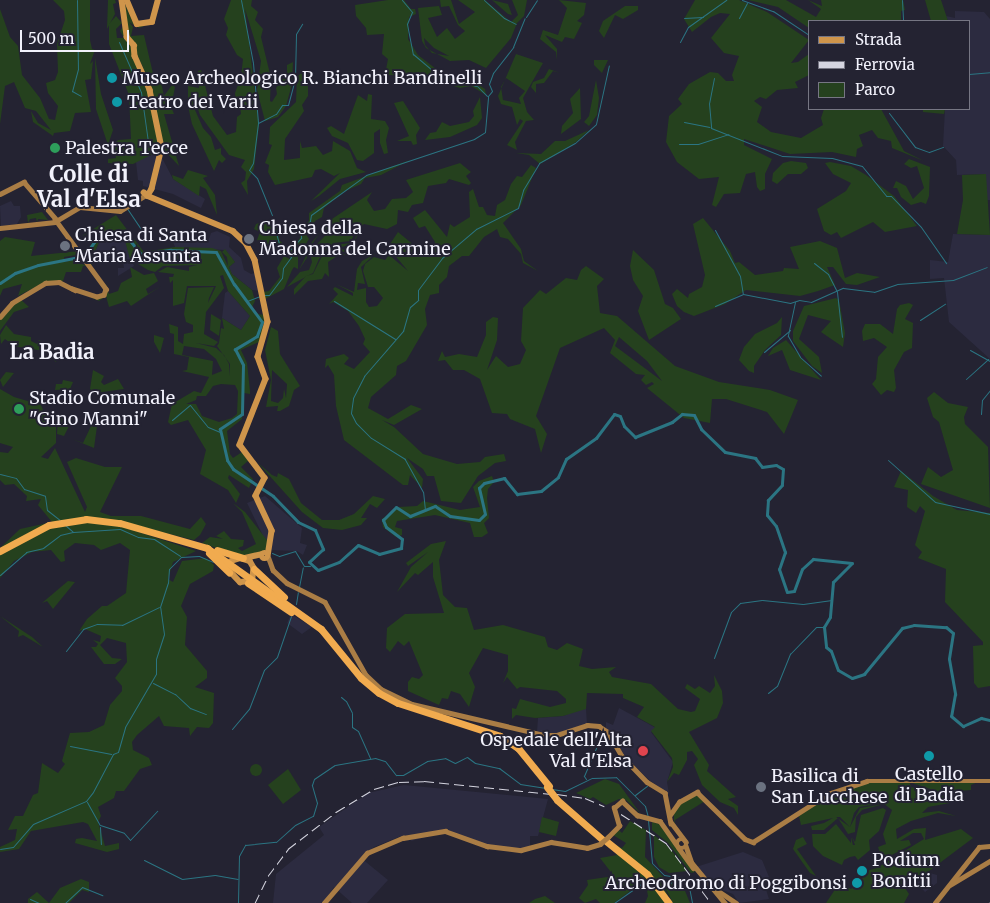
<!DOCTYPE html>
<style>
body{margin:0}
#map{position:relative;width:990px;height:903px;overflow:hidden;background:#242332;font-family:Merriweather,serif}
div>[style]{position:absolute}
.built>*{inset:0;background:#2c2b40}
.green>*{inset:0;background:#25411e}
.round{border-radius:50%}
.stream>*{height:1px;margin:-0.5px;padding:0 0.5px;transform-origin:0.5px;border-radius:0.5px;background:#2b7583}
.river>*{height:3px;margin:-1.5px;padding:0 1.5px;transform-origin:1.5px;border-radius:1.5px;background:#2b7583}
.secondary>*{height:4.5px;margin:-2.25px;padding:0 2.25px;transform-origin:2.25px;border-radius:2.25px;background:#aa7d45}
.secondary>.ring{margin:-2.25px;padding:0;box-sizing:content-box;background:none;border:4.5px solid #aa7d45;border-radius:50%}
.primary>*{height:5.5px;margin:-2.75px;padding:0 2.75px;transform-origin:2.75px;border-radius:2.75px;background:#cf954b}
.primary>.ring{margin:-2.75px;padding:0;box-sizing:content-box;background:none;border:5.5px solid #cf954b;border-radius:50%}
.highway>*{height:7px;margin:-3.5px;padding:0 3.5px;transform-origin:3.5px;border-radius:3.5px;background:#f1ab4f}
.rail>*{height:1px;margin-top:-0.5px;transform-origin:0;background:repeating-linear-gradient(90deg,#d5d5e0 0 10px,transparent 0 15px)}
.secondary-bridge>*{height:4.5px;margin:-2.25px;padding:0 2.25px;transform-origin:2.25px;border-radius:2.25px;background:#aa7d45}
.highway-bridge>*{height:7px;margin:-3.5px;padding:0 3.5px;transform-origin:3.5px;border-radius:3.5px;background:#f1ab4f}
.dots>*{width:14px;height:14px;translate:-50% -50%;box-sizing:border-box;border:2px solid #242332;border-radius:50%}
span{translate:-50% -50%;white-space:nowrap;text-align:center;line-height:1.15;-webkit-text-stroke:4px #242332;paint-order:stroke}
.poi-label{font-size:18px;color:#f2f2fc}
.left{translate:0 -50%;text-align:left}
.right{translate:-100% -50%;text-align:right}
.quarter-label{font-size:20px;color:#f2f2fc;font-weight:700}
.district-label{font-size:22px;color:#f2f2fc;font-weight:700}
.legend{position:absolute;left:808px;top:20px;width:162px;height:90px;box-sizing:border-box;background:#242332;border:1px solid #767683;margin:0;padding:6px 9px;list-style:none;font-size:15px;color:#f2f2fc}
.legend li{display:flex;align-items:center;gap:10px;height:25px}
.legend b{width:25px;border:1px solid #767683}
.scale{position:absolute;left:20px;top:30px;width:109px;height:22px;box-sizing:border-box;border:2px solid #f2f2fc;border-top:0;padding-left:6px;font-size:15px;line-height:18px;white-space:nowrap;color:#f2f2fc;-webkit-text-stroke:4px #242332;paint-order:stroke}
</style>
<div id="map">
<div class="built">
<div style="clip-path:polygon(955px 11px,984px 12px,990px 19px,990px 200px,985px 200px,986px 174px,957px 175px,956px 160px,943px 146px,945px 109px,969px 109px,969px 21px,948px 21px,946px 16px,955px 18px)"></div>
<div style="clip-path:polygon(159px 152px,173px 179px,205px 199px,201px 208px,173px 194px,143px 186px,143px 181px,138px 180px,136px 162px,147px 154px)"></div>
<div style="clip-path:polygon(11px 201px,14px 206px,20px 206px,21px 217px,17px 224px,1px 226px,0 206px)"></div>
<div style="clip-path:polygon(217px 231px,230px 237px,229px 247px,241px 258px,244px 270px,251px 274px,259px 272px,263px 291px,252px 290px,232px 274px,229px 267px,235px 262px,225px 250px,182px 248px,175px 247px,173px 242px,194px 233px,209px 239px,211px 233px)"></div>
<div style="clip-path:polygon(953px 234px,990px 235px,990px 359px,949px 322px,944px 278px,930px 279px,930px 260px,948px 262px)"></div>
<div style="clip-path:polygon(115px 236px,125px 241px,134px 266px,118px 276px,118px 268px,124px 268px,122px 254px,111px 256px,101px 264px,93px 256px,101px 238px)"></div>
<div style="clip-path:polygon(228px 291px,250px 316px,241px 330px,222px 318px,225px 293px)"></div>
<div style="clip-path:polygon(265px 496px,302px 528px,300px 543px,307px 545px,303px 555px,297px 551px,270px 550px,247px 503px)"></div>
<div style="clip-path:polygon(291px 614px,296px 617px,312px 627px,302px 634px,287px 623px)"></div>
<div style="clip-path:polygon(619px 708px,656px 728px,651px 732px,673px 762px,667px 782px,669px 794px,649px 780px,622px 753px,606px 728px,606px 722px,613px 725px)"></div>
<div style="clip-path:polygon(580px 709px,586px 709px,587px 724px,556px 734px,537px 732px,538px 718px,563px 716px)"></div>
<div style="clip-path:polygon(404px 785px,548px 799px,538px 836px,530px 836px,530px 851px,487px 847px,458px 834px,441px 833px,411px 841px,413px 835px,399px 837px,374px 847px,361px 858px,388px 880px,367px 903px,352px 903px,334px 887px,323px 903px,273px 903px,276px 874px,324px 835px,319px 827px,368px 793px)"></div>
<div style="clip-path:polygon(743px 852px,762px 860px,769px 877px,763px 880px,769px 899px,739px 903px,733px 894px,714px 887px,696px 867px)"></div>
<div style="clip-path:polygon(930px 873px,937px 875px,937px 883px,925px 892px,917px 883px)"></div>
</div>
<div class="green">
<div style="clip-path:polygon(53px 0,90px 0,90px 40px,92px 49px,95px 50px,90px 64px,93px 61px,91px 79px,85px 80px,91px 112px,75px 113px,70px 131px,54px 133px,53px 136px,33px 122px,31px 111px,38px 123px,51px 130px,36px 111px,25px 108px,14px 82px,5px 86px,0 124px,0 9px,10px 37px,18px 46px,22px 75px,40px 98px,49px 119px,55px 120px,58px 106px,48px 93px,46px 83px,55px 80px,58px 72px,57px 44px,65px 20px,64px 11px)"></div>
<div style="clip-path:polygon(108px 0,115px 0,116px 3px,113px 4px,115px 14px,107px 29px)"></div>
<div style="clip-path:polygon(123px 0,133px 23px,144px 26px,139px 28px,129px 22px,133px 27px,131px 36px,144px 35px,155px 82px,161px 82px,164px 96px,172px 85px,175px 87px,173px 97px,167px 97px,174px 114px,164px 114px,179px 166px,163px 149px,143px 67px,129px 39px)"></div>
<div style="clip-path:polygon(231px 0,252px 0,251px 6px,258px 12px,255px 20px,263px 29px,261px 37px,271px 78px,270px 101px,272px 102px,277px 94px,276px 88px,287px 73px,287px 65px,293px 62px,292px 84px,286px 106px,278px 117px,265px 121px,257px 90px,261px 61px,245px 9px,259px 125px,254px 169px,247px 181px,248px 195px,241px 183px,245px 180px,246px 172px,241px 167px,245px 160px,229px 155px,200px 115px,195px 100px,195px 110px,203px 128px,211px 137px,215px 150px,221px 148px,221px 154px,226px 159px,222px 163px,219px 160px,214px 171px,192px 124px,188px 106px,188px 86px,199px 88px,198px 71px,201px 70px,213px 116px,227px 135px,236px 132px,237px 117px,241px 114px,240px 106px,236px 107px,235px 93px,241px 77px,243px 59px,237px 55px,226px 35px,228px 28px,224px 19px)"></div>
<div style="clip-path:polygon(388px 0,404px 0,411px 9px,415px 9px,416px 14px,409px 17px,408px 39px,418px 55px,440px 72px,470px 79px,485px 89px,486px 95px,471px 86px,460px 88px,436px 81px,431px 76px,385px 75px,388px 59px,382px 54px,384px 34px,367px 35px,366px 28px,356px 16px,355px 5px)"></div>
<div style="clip-path:polygon(evenodd,440px 0,451px 0,459px 24px,475px 12px,458px 0,485px 0,511px 22px,518px 15px,512px 0,527px 0,524px 16px,517px 23px,511px 38px,486px 68px,469px 60px,450px 61px,426px 48px,422px 41px,418px 8px,439px 6px,442px 15px,428px 18px,437px 37px,447px 28px,455px 39px,465px 31px,458px 25px,449px 6px,441px 7px,440px 0,424px 38px,434px 48px,449px 56px,432px 53px,425px 45px,424px 38px)"></div>
<div style="clip-path:polygon(492px 0,508px 4px,512px 15px,508px 14px)"></div>
<div style="clip-path:polygon(559px 0,586px 3px,584px 15px,577px 21px,582px 23px,574px 39px,565px 37px,562px 42px,545px 35px,557px 49px,557px 60px,556px 52px,540px 39px,543px 30px,558px 35px,567px 8px)"></div>
<div style="clip-path:polygon(695px 0,739px 0,767px 12px,809px 40px,791px 63px,798px 62px,809px 54px,809px 75px,795px 82px,798px 88px,777px 90px,766px 99px,760px 97px,754px 101px,762px 107px,757px 122px,771px 132px,801px 138px,823px 125px,821px 118px,824px 109px,881px 109px,904px 151px,924px 161px,892px 148px,891px 141px,878px 138px,872px 130px,859px 135px,863px 146px,857px 149px,856px 157px,832px 152px,790px 154px,744px 139px,744px 145px,772px 159px,765px 174px,765px 189px,760px 191px,757px 187px,755px 172px,746px 174px,740px 193px,724px 194px,716px 207px,712px 205px,719px 177px,699px 179px,677px 162px,666px 142px,669px 116px,682px 104px,678px 99px,689px 84px,710px 72px,718px 73px,726px 81px,734px 81px,732px 75px,739px 56px,724px 53px,711px 38px,730px 14px,720px 13px,711px 17px,692px 32px,684px 19px)"></div>
<div style="clip-path:polygon(748px 0,786px 0,816px 17px,821px 9px,808px 0,822px 6px,821px 0,903px 0,905px 10px,901px 11px,901px 21px,809px 21px,809px 28px,778px 7px)"></div>
<div style="clip-path:polygon(925px 0,941px 0,948px 21px,931px 21px)"></div>
<div style="clip-path:polygon(625px 6px,638px 6px,638px 10px,623px 19px,615px 15px,604px 38px,599px 31px,603px 21px)"></div>
<div style="clip-path:polygon(116px 16px,122px 23px,116px 29px,117px 38px,124px 38px,120px 31px,124px 25px,121px 16px,124px 19px,126px 38px,133px 46px,133px 57px,148px 88px,161px 150px,133px 164px,108px 163px,108px 159px,116px 158px,113px 145px,118px 140px,131px 139px,129px 95px,109px 44px,109px 24px)"></div>
<div style="clip-path:polygon(evenodd,516px 54px,543px 63px,523px 98px,527px 112px,534px 120px,526px 121px,515px 142px,517px 150px,507px 145px,523px 121px,520px 119px,517px 125px,512px 107px,501px 104px,498px 96px,516px 54px,506px 78px,525px 91px,519px 98px,521px 104px,503px 100px,501px 87px,506px 78px)"></div>
<div style="clip-path:polygon(95px 57px,101px 94px,113px 130px,108px 145px,96px 109px)"></div>
<div style="clip-path:polygon(594px 60px,608px 60px,602px 73px,594px 65px)"></div>
<div style="clip-path:polygon(549px 69px,560px 73px,553px 71px,544px 83px,536px 84px,536px 93px,531px 87px,533px 82px,544px 78px)"></div>
<div style="clip-path:polygon(303px 71px,308px 73px,308px 96px,302px 105px,304px 111px,285px 139px,284px 160px,300px 158px,300px 141px,302px 148px,316px 146px,323px 155px,332px 151px,333px 141px,350px 151px,357px 168px,366px 172px,340px 179px,319px 196px,311px 201px,340px 173px,334px 176px,321px 169px,315px 170px,312px 177px,275px 185px,268px 172px,269px 165px,265px 163px,272px 145px,269px 144px,270px 127px,296px 102px,297px 77px)"></div>
<div style="clip-path:polygon(596px 80px,599px 98px,597px 115px,589px 126px,584px 122px,589px 116px)"></div>
<div style="clip-path:polygon(580px 88px,581px 119px,561px 134px,562px 126px,573px 113px,570px 99px)"></div>
<div style="clip-path:polygon(368px 94px,372px 95px,371px 119px,385px 121px,389px 128px,386px 140px,388px 153px,384px 154px,380px 143px,380px 129px,374px 133px,374px 153px,363px 161px,357px 160px,348px 143px,332px 136px,327px 128px,331px 126px,344px 134px,358px 95px,367px 101px)"></div>
<div style="clip-path:polygon(480px 97px,482px 118px,477px 125px,450px 137px,425px 140px,430px 133px,436px 132px,442px 122px,450px 126px,469px 122px,474px 116px,473px 111px)"></div>
<div style="clip-path:polygon(403px 101px,420px 128px,416px 135px,417px 144px,413px 145px,411px 141px,397px 141px,409px 136px,394px 103px)"></div>
<div style="clip-path:polygon(923px 109px,945px 109px,944px 114px,923px 112px)"></div>
<div style="clip-path:polygon(589px 130px,576px 142px,540px 164px,529px 155px,516px 153px,541px 154px,555px 141px,565px 141px)"></div>
<div style="clip-path:polygon(909px 159px,930px 167px,929px 196px,926px 204px,921px 202px,911px 205px,901px 197px,897px 188px,893px 188px,896px 181px,906px 186px,913px 199px,924px 188px,917px 166px,911px 168px,904px 164px)"></div>
<div style="clip-path:polygon(410px 160px,381px 175px,365px 178px,361px 184px,343px 192px,324px 208px,322px 217px,315px 221px,312px 228px,303px 230px,309px 239px,298px 256px,298px 269px,294px 267px,292px 270px,284px 289px,265px 299px,263px 292px,269px 291px,280px 277px,277px 268px,284px 256px,292px 260px,287px 254px,273px 250px,257px 240px,260px 232px,254px 229px,256px 224px,274px 218px,280px 241px,287px 247px,292px 241px,288px 249px,292px 249px,300px 238px,300px 229px,309px 221px,309px 213px,340px 191px,342px 185px)"></div>
<div style="clip-path:polygon(791px 161px,806px 163px,808px 168px,801px 174px,788px 174px,777px 184px,772px 181px,773px 173px,783px 163px)"></div>
<div style="clip-path:polygon(830px 162px,851px 166px,866px 175px,894px 196px,917px 226px,885px 232px,873px 222px,841px 238px,837px 232px,831px 235px,824px 231px,817px 209px,846px 191px,851px 183px,833px 174px,825px 163px)"></div>
<div style="clip-path:polygon(evenodd,460px 163px,471px 172px,466px 176px,471px 183px,469px 185px,449px 179px,446px 183px,428px 186px,423px 203px,412px 205px,408px 212px,398px 210px,397px 224px,387px 229px,364px 224px,356px 230px,351px 241px,333px 243px,319px 259px,313px 273px,287px 287px,300px 272px,309px 270px,312px 262px,310px 253px,299px 270px,312px 244px,299px 257px,332px 219px,372px 192px,367px 200px,374px 211px,385px 209px,392px 199px,406px 198px,413px 192px,406px 180px,460px 163px,324px 227px,328px 231px,324px 237px,317px 244px,312px 244px,324px 227px)"></div>
<div style="clip-path:polygon(531px 165px,536px 168px,521px 205px,503px 223px,521px 249px,524px 261px,538px 271px,523px 263px,521px 254px,508px 239px,500px 237px,497px 229px,484px 237px,469px 256px,462px 256px,449px 266px,447px 277px,439px 285px,439px 293px,430px 295px,425px 309px,427px 325px,406px 361px,397px 366px,396px 375px,371px 397px,368px 408px,388px 419px,411px 405px,422px 409px,394px 425px,382px 420px,394px 427px,423px 454px,457px 464px,480px 462px,485px 457px,504px 454px,506px 461px,495px 463px,478px 476px,461px 503px,441px 501px,434px 476px,427px 476px,423px 469px,407px 458px,423px 479px,422px 488px,410px 475px,408px 485px,403px 485px,344px 440px,336px 406px,334px 375px,328px 365px,325px 368px,326px 359px,344px 354px,349px 358px,344px 364px,354px 369px,370px 352px,363px 344px,365px 339px,359px 326px,348px 311px,333px 302px,329px 304px,338px 294px,333px 289px,335px 287px,353px 296px,353px 293px,336px 284px,354px 292px,357px 269px,362px 261px,375px 254px,361px 267px,365px 284px,358px 283px,357px 290px,366px 288px,366px 302px,369px 307px,377px 306px,383px 298px,374px 287px,368px 287px,363px 271px,365px 264px,374px 257px,385px 260px,389px 255px,408px 271px,388px 247px,398px 232px,421px 251px,428px 253px,434px 246px,435px 242px,425px 226px,419px 228px,413px 218px,425px 210px,447px 237px,450px 224px,454px 227px,470px 217px,469px 192px,473px 189px,479px 207px,483px 207px,487px 215px,495px 216px,497px 205px,505px 200px,511px 184px,517px 176px,522px 177px)"></div>
<div style="clip-path:polygon(188px 170px,208px 176px,203px 178px,215px 195px,217px 215px,206px 189px,200px 186px,199px 196px,173px 179px,172px 175px,183px 179px)"></div>
<div style="clip-path:polygon(986px 174px,990px 235px,957px 234px,963px 200px,962px 175px)"></div>
<div style="clip-path:polygon(42px 212px,48px 220px,38px 219px,37px 222px,36px 218px,30px 219px,28px 223px,27px 215px)"></div>
<div style="clip-path:polygon(evenodd,116px 215px,144px 252px,175px 247px,212px 248px,221px 251px,228px 266px,227px 257px,222px 252px,225px 249px,235px 262px,229px 267px,232px 274px,252px 290px,255px 301px,252px 307px,258px 314px,265px 315px,261px 341px,241px 350px,247px 363px,250px 391px,250px 394px,244px 393px,242px 419px,227px 431px,230px 454px,233px 458px,242px 452px,249px 460px,241px 467px,253px 479px,249px 488px,229px 475px,228px 478px,240px 494px,236px 503px,228px 490px,200px 474px,206px 450px,188px 420px,171px 425px,168px 422px,172px 404px,194px 391px,201px 393px,209px 377px,182px 371px,187px 370px,189px 357px,174px 354px,174px 334px,170px 333px,169px 324px,178px 327px,178px 341px,183px 344px,184px 334px,193px 332px,193px 325px,186px 322px,184px 314px,188px 288px,214px 287px,209px 298px,208px 303px,216px 286px,187px 286px,184px 303px,173px 306px,173px 280px,170px 283px,169px 277px,173px 277px,174px 274px,158px 272px,167px 267px,189px 271px,189px 267px,197px 265px,163px 266px,155px 272px,148px 270px,130px 259px,125px 241px,115px 236px,101px 238px,93px 256px,97px 261px,91px 265px,83px 251px,90px 247px,99px 229px,118px 227px,98px 229px,94px 235px,91px 232px,82px 236px,116px 215px,223px 275px,228px 291px,250px 316px,241px 330px,222px 318px,224px 329px,221px 328px,219px 343px,217px 346px,230px 364px,229px 376px,229px 364px,224px 355px,216px 348px,196px 343px,214px 346px,218px 342px,204px 334px,206px 312px,224px 288px,220px 276px,223px 275px,116px 215px,184px 346px,204px 349px,216px 359px,222px 371px,212px 375px,213px 361px,182px 355px,184px 346px,116px 215px,221px 384px,235px 385px,238px 391px,237px 414px,232px 418px,219px 422px,202px 416px,196px 404px,186px 404px,196px 400px,197px 396px,206px 396px,213px 386px,221px 384px)"></div>
<div style="clip-path:polygon(703px 218px,730px 251px,735px 263px,739px 262px,755px 275px,783px 271px,784px 268px,799px 269px,790px 247px,820px 241px,837px 248px,845px 278px,857px 273px,880px 277px,857px 285px,846px 284px,833px 267px,827px 267px,835px 285px,818px 291px,800px 296px,746px 290px,725px 304px,694px 316px,684px 312px,677px 306px,672px 294px,677px 289px,688px 298px,689px 294px,702px 287px,705px 275px,693px 224px)"></div>
<div style="clip-path:polygon(361px 229px,353px 244px,338px 248px,345px 250px,356px 247px,344px 252px,335px 248px,335px 254px,352px 254px,339px 255px,328px 262px,329px 277px,325px 273px,322px 279px,308px 281px,294px 295px,294px 289px,306px 276px,313px 274px,321px 258px,333px 245px,352px 243px)"></div>
<div style="clip-path:polygon(5px 237px,35px 242px,31px 256px,79px 251px,82px 254px,64px 257px,65px 262px,72px 260px,87px 266px,83px 266px,81px 272px,66px 272px,63px 281px,47px 281px,18px 296px,22px 284px,3px 289px,0 296px,0 241px)"></div>
<div style="clip-path:polygon(633px 250px,654px 270px,665px 304px,673px 308px,681px 319px,649px 340px,638px 311px,643px 296px,633px 280px,630px 266px)"></div>
<div style="clip-path:polygon(evenodd,586px 266px,604px 279px,597px 286px,600px 313px,617px 316px,675px 366px,719px 382px,770px 390px,798px 400px,784px 434px,767px 412px,726px 399px,712px 399px,710px 423px,684px 418px,647px 388px,654px 384px,652px 382px,646px 385px,641px 380px,645px 375px,636px 374px,610px 353px,615px 340px,604px 328px,560px 348px,536px 416px,547px 434px,541px 453px,535px 429px,510px 419px,507px 414px,492px 413px,480px 379px,464px 370px,453px 370px,445px 360px,438px 361px,442px 351px,445px 357px,459px 354px,477px 357px,486px 335px,486px 322px,493px 317px,498px 318px,497px 340px,487px 370px,496px 356px,508px 367px,520px 364px,526px 350px,521px 341px,523px 308px,540px 290px,546px 294px,566px 278px,577px 280px,581px 270px,586px 266px,619px 337px,647px 361px,662px 381px,615px 346px,619px 337px)"></div>
<div style="clip-path:polygon(130px 267px,144px 275px,154px 273px,158px 281px,146px 289px,148px 294px,161px 286px,131px 306px,127px 301px,109px 307px,106px 296px,99px 301px,92px 298px,101px 298px,106px 284px,109px 294px,118px 291px,121px 283px,132px 277px)"></div>
<div style="clip-path:polygon(836px 298px,839px 300px,845px 333px,843px 347px,821px 332px,831px 321px,808px 315px,799px 339px,819px 357px,822px 373px,812px 366px,793px 341px,793px 331px,804px 306px)"></div>
<div style="clip-path:polygon(20px 299px,29px 307px,14px 312px,0 331px,0 318px)"></div>
<div style="clip-path:polygon(909px 303px,913px 305px,905px 319px,913px 323px,912px 348px,904px 352px,894px 370px,896px 388px,894px 392px,887px 390px,881px 395px,872px 384px,876px 379px,878px 357px,887px 347px,874px 338px,863px 341px,862px 331px,865px 324px,880px 324px,893px 334px,897px 309px,900px 305px)"></div>
<div style="clip-path:polygon(211px 314px,221px 320px,219px 336px,210px 330px)"></div>
<div style="clip-path:polygon(782px 317px,781px 335px,765px 350px,754px 366px,754px 373px,749px 371px,739px 360px,744px 347px,755px 334px,777px 323px)"></div>
<div style="clip-path:polygon(6px 325px,14px 334px,31px 337px,31px 341px,37px 344px,39px 340px,59px 350px,56px 362px,44px 351px,14px 346px,5px 339px,1px 344px,0 335px)"></div>
<div style="clip-path:polygon(evenodd,271px 327px,278px 331px,280px 354px,300px 386px,294px 390px,289px 406px,280px 411px,277px 411px,278px 406px,266px 407px,271px 380px,265px 350px,271px 327px,272px 370px,287px 384px,286px 398px,284px 389px,283px 398px,278px 403px,271px 401px,272px 370px)"></div>
<div style="clip-path:polygon(154px 335px,164px 338px,160px 353px,154px 342px)"></div>
<div style="clip-path:polygon(786px 340px,821px 380px,790px 370px,782px 350px,768px 356px,773px 348px)"></div>
<div style="clip-path:polygon(93px 370px,104px 376px,101px 382px,104px 385px,118px 379px,124px 389px,95px 393px,90px 389px)"></div>
<div style="clip-path:polygon(6px 372px,14px 373px,3px 387px,0 380px)"></div>
<div style="clip-path:polygon(63px 380px,73px 382px,70px 389px,55px 390px,56px 384px,62px 384px)"></div>
<div style="clip-path:polygon(0 389px,14px 397px,41px 405px,43px 410px,56px 414px,56px 443px,41px 457px,48px 459px,55px 448px,85px 512px,87px 507px,67px 462px,76px 458px,105px 467px,122px 467px,100px 512px,111px 516px,141px 516px,190px 529px,201px 517px,206px 524px,200px 535px,194px 540px,121px 522px,70px 519px,0 548px,20px 529px,52px 522px,38px 505px,41px 499px,26px 501px,27px 496px,14px 484px,5px 485px,0 480px,0 452px,8px 453px,13px 447px,0 443px)"></div>
<div style="clip-path:polygon(934px 392px,948px 403px,968px 407px,964px 417px,965px 424px,988px 447px,990px 508px,921px 484px,928px 467px,941px 477px,953px 470px,939px 422px,933px 417px,927px 398px)"></div>
<div style="clip-path:polygon(58px 417px,73px 418px,64px 436px,57px 434px)"></div>
<div style="clip-path:polygon(92px 424px,97px 426px,94px 448px,72px 439px,83px 443px)"></div>
<div style="clip-path:polygon(258px 463px,272px 475px,277px 477px,278px 473px,289px 479px,301px 503px,322px 520px,339px 520px,354px 514px,373px 496px,385px 499px,377px 508px,370px 504px,361px 518px,367px 518px,361px 525px,342px 530px,323px 528px,302px 512px)"></div>
<div style="clip-path:polygon(901px 471px,933px 496px,957px 510px,990px 513px,990px 686px,978px 688px,974px 683px,973px 646px,983px 645px,983px 642px,945px 602px,946px 569px,918px 558px,922px 552px,915px 545px,925px 511px,920px 506px,916px 513px,907px 507px,908px 490px,894px 487px)"></div>
<div style="clip-path:polygon(492px 476px,494px 482px,488px 489px,487px 498px,489px 518px,484px 523px,488px 533px,482px 537px,474px 537px,470px 523px,435px 515px,397px 521px,395px 527px,402px 529px,402px 535px,396px 537px,383px 527px,382px 519px,399px 507px,417px 506px,423px 501px,460px 510px,480px 507px,473px 487px,479px 481px)"></div>
<div style="clip-path:polygon(233px 503px,245px 512px,267px 540px,268px 548px,262px 552px,239px 556px,202px 543px,210px 537px,223px 539px,216px 536px,224px 531px,231px 539px,244px 540px,243px 546px,238px 548px,242px 551px,256px 544px,242px 512px)"></div>
<div style="clip-path:polygon(90px 522px,117px 525px,196px 551px,173px 562px,168px 579px,173px 582px,182px 561px,206px 558px,214px 565px,213px 571px,190px 584px,181px 606px,187px 617px,185px 645px,207px 671px,207px 678px,195px 687px,214px 693px,213px 723px,209px 728px,197px 727px,190px 736px,189px 728px,164px 726px,159px 716px,137px 735px,132px 742px,133px 750px,149px 758px,152px 765px,140px 769px,124px 791px,116px 791px,114px 798px,98px 807px,101px 816px,98px 822px,105px 846px,119px 843px,119px 849px,107px 852px,75px 843px,76px 839px,82px 838px,97px 841px,88px 824px,83px 822px,31px 831px,19px 849px,0 852px,0 847px,15px 840px,17px 829px,8px 830px,15px 816px,23px 816px,33px 795px,38px 793px,42px 763px,58px 773px,65px 764px,62px 761px,70px 733px,89px 732px,104px 725px,110px 705px,122px 691px,122px 686px,115px 678px,127px 662px,126px 643px,107px 638px,100px 645px,112px 658px,122px 659px,115px 664px,104px 664px,91px 647px,96px 647px,98px 644px,93px 640px,100px 642px,101px 636px,85px 629px,79px 631px,87px 619px,102px 606px,107px 606px,126px 593px,130px 550px,120px 543px,101px 550px,94px 545px,75px 543px,64px 551px,65px 561px,61px 562px,51px 550px,32px 552px,14px 561px,0 578px,0 554px,47px 529px)"></div>
<div style="clip-path:polygon(446px 541px,439px 560px,443px 595px,455px 607px,467px 608px,474px 630px,503px 625px,545px 637px,548px 647px,557px 650px,567px 643px,583px 649px,579px 666px,592px 669px,616px 667px,609px 672px,612px 677px,651px 684px,678px 709px,691px 712px,695px 711px,700px 699px,685px 688px,687px 684px,695px 689px,699px 686px,710px 693px,715px 686px,714px 675px,722px 691px,723px 703px,717px 718px,689px 732px,709px 765px,707px 771px,736px 797px,728px 799px,738px 806px,738px 815px,734px 808px,720px 802px,702px 785px,694px 765px,698px 759px,692px 751px,687px 752px,687px 760px,679px 775px,674px 773px,667px 782px,673px 767px,672px 758px,651px 731px,655px 727px,637px 717px,644px 707px,623px 698px,623px 694px,587px 693px,586px 709px,563px 716px,535px 718px,516px 715px,512px 719px,512px 708px,516px 709px,520px 699px,550px 707px,566px 703px,566px 699px,557px 691px,520px 687px,517px 689px,507px 677px,503px 683px,508px 671px,508px 655px,483px 648px,469px 673px,475px 687px,469px 707px,460px 694px,451px 691px,448px 699px,442px 698px,439px 705px,408px 691px,408px 682px,412px 677px,419px 679px,423px 675px,409px 641px,404px 646px,398px 641px,390px 652px,386px 648px,387px 628px,405px 614px,444px 613px,433px 577px,433px 562px,418px 575px,415px 573px,397px 592px,411px 567px,428px 552px,408px 566px,406px 563px,431px 544px)"></div>
<div style="clip-path:polygon(68px 581px,75px 582px,53px 609px,47px 601px,42px 603px)"></div>
<div style="clip-path:polygon(0 616px,32px 637px,43px 647px,23px 635px,18px 637px,19px 631px)"></div>
<div class="round" style="left:250px;top:764px;width:12px;height:12px"></div>
<div style="clip-path:polygon(288px 769px,301px 790px,283px 804px,268px 785px)"></div>
<div style="clip-path:polygon(605px 779px,619px 784px,640px 813px,626px 800px,619px 799px,606px 805px,593px 797px,590px 799px,576px 793px)"></div>
<div style="clip-path:polygon(869px 781px,909px 781px,911px 787px,961px 801px,928px 807px,922px 813px,939px 811px,956px 816px,938px 813px,911px 821px,896px 829px,897px 839px,914px 829px,926px 828px,925px 840px,961px 829px,973px 838px,917px 880px,903px 885px,909px 894px,904px 903px,826px 903px,834px 891px,830px 887px,835px 880px,851px 889px,860px 882px,866px 871px,877px 868px,924px 839px,921px 833px,913px 833px,900px 841px,909px 840px,911px 845px,882px 860px,878px 847px,886px 844px,883px 834px,892px 810px,883px 803px,859px 807px,854px 813px,850px 827px,840px 817px,836px 817px,850px 827px,860px 808px,884px 804px,862px 810px,856px 817px,855px 832px,848px 834px,838px 818px,824px 830px,812px 830px,811px 826px,824px 823px,833px 818px,801px 825px,799px 816px,824px 799px,837px 791px)"></div>
<div style="clip-path:polygon(978px 782px,971px 785px,971px 790px,959px 791px,961px 799px,912px 783px)"></div>
<div style="clip-path:polygon(694px 792px,705px 801px,675px 820px,674px 824px,674px 809px)"></div>
<div style="clip-path:polygon(883px 808px,886px 810px,879px 831px,869px 840px,870px 850px,858px 860px,855px 856px,850px 857px,844px 860px,842px 865px,823px 856px,813px 846px,812px 834px,825px 834px,836px 824px,851px 843px,851px 837px,853px 845px,855px 845px,852px 837px,855px 842px,861px 815px)"></div>
<div style="clip-path:polygon(542px 817px,559px 822px,556px 836px,539px 832px)"></div>
<div style="clip-path:polygon(630px 821px,646px 830px,645px 857px,666px 880px,665px 884px,660px 882px,668px 895px,664px 903px,645px 903px,648px 896px,645px 880px,614px 903px,600px 903px,596px 899px,585px 903px,579px 898px,588px 885px,587px 880px,614px 876px,600px 858px,617px 855px,614px 851px,616px 845px,622px 848px,626px 843px,613px 835px,619px 830px,622px 833px)"></div>
<div style="clip-path:polygon(652px 822px,659px 824px,695px 872px,691px 873px,668px 843px,652px 830px)"></div>
<div style="clip-path:polygon(654px 835px,670px 848px,687px 871px,669px 873px,659px 867px,654px 857px)"></div>
<div style="clip-path:polygon(803px 837px,807px 844px,797px 849px,816px 876px,810px 873px,793px 849px,796px 840px)"></div>
<div style="clip-path:polygon(81px 879px,89px 882px,89px 892px,82px 890px,69px 903px,28px 903px,28px 899px,37px 892px,49px 903px,60px 888px)"></div>
<div style="clip-path:polygon(674px 880px,681px 881px,690px 903px,673px 903px,665px 887px)"></div>
<div style="clip-path:polygon(545px 896px,555px 903px,529px 903px,535px 899px)"></div>
</div>
<div class="stream">
<div style="left:77px;top:0;width:69px;rotate:89.2deg"></div>
<div style="left:78px;top:69px;width:23px;rotate:105deg"></div>
<div style="left:72px;top:91px;width:10px;rotate:29deg"></div>
<div style="left:241px;top:0;width:64px;rotate:79.2deg"></div>
<div style="left:253px;top:63px;width:60px;rotate:85.2deg"></div>
<div style="left:258px;top:123px;width:40px;rotate:97.1deg"></div>
<div style="left:253px;top:163px;width:8px;rotate:120deg"></div>
<div style="left:249px;top:170px;width:11px;rotate:45deg"></div>
<div style="left:257px;top:178px;width:40px;rotate:68deg"></div>
<div style="left:402px;top:0;width:16px;rotate:50deg"></div>
<div style="left:412px;top:12px;width:13px;rotate:113deg"></div>
<div style="left:407px;top:24px;width:31px;rotate:79deg"></div>
<div style="left:413px;top:54px;width:30px;rotate:40deg"></div>
<div style="left:436px;top:73px;width:42px;rotate:18deg"></div>
<div style="left:484px;top:0;width:27px;rotate:42deg"></div>
<div style="left:504px;top:18px;width:13px;rotate:27deg"></div>
<div style="left:742px;top:0;width:33px;rotate:20deg"></div>
<div style="left:773px;top:11px;width:43px;rotate:33.7deg"></div>
<div style="left:902px;top:0;width:21px;rotate:87deg"></div>
<div style="left:526px;top:17px;width:20px;rotate:-57deg"></div>
<div style="left:684px;top:18px;width:19px;rotate:-3deg"></div>
<div style="left:739px;top:18px;width:17px;rotate:-62deg"></div>
<div style="left:119px;top:42px;width:55px;rotate:66.3deg"></div>
<div style="left:141px;top:92px;width:50px;rotate:82deg"></div>
<div style="left:680px;top:42px;width:17px;rotate:-62deg"></div>
<div style="left:688px;top:27px;width:47px;rotate:-35.4deg"></div>
<div style="left:969px;top:74px;width:21px;rotate:-5deg"></div>
<div style="left:714px;top:78px;width:25px;rotate:101deg"></div>
<div style="left:709px;top:103px;width:25px;rotate:85deg"></div>
<div style="left:711px;top:128px;width:76px;rotate:21.5deg"></div>
<div style="left:782px;top:156px;width:50px;rotate:2.3deg"></div>
<div style="left:832px;top:158px;width:31px;rotate:15deg"></div>
<div style="left:862px;top:166px;width:38px;rotate:51deg"></div>
<div style="left:886px;top:196px;width:5px"></div>
<div style="left:891px;top:196px;width:43px;rotate:45.9deg"></div>
<div style="left:921px;top:227px;width:44px;rotate:55.2deg"></div>
<div style="left:477px;top:86px;width:14px;rotate:45deg"></div>
<div style="left:488px;top:96px;width:6px;rotate:-51deg"></div>
<div style="left:492px;top:91px;width:8px;rotate:-113deg"></div>
<div style="left:489px;top:84px;width:12px;rotate:-70deg"></div>
<div style="left:493px;top:73px;width:33px;rotate:-52deg"></div>
<div style="left:513px;top:47px;width:31px;rotate:-68deg"></div>
<div style="left:889px;top:113px;width:43px;rotate:52.6deg"></div>
<div style="left:915px;top:147px;width:15px;rotate:20deg"></div>
<div style="left:929px;top:152px;width:15px;rotate:-20deg"></div>
<div style="left:684px;top:122px;width:26px;rotate:11deg"></div>
<div style="left:258px;top:123px;width:20px;rotate:-27deg"></div>
<div style="left:276px;top:114px;width:11px;rotate:-56deg"></div>
<div style="left:282px;top:105px;width:6px"></div>
<div style="left:288px;top:105px;width:27px;rotate:-75deg"></div>
<div style="left:295px;top:79px;width:45px;rotate:-88.7deg"></div>
<div style="left:296px;top:34px;width:12px;rotate:-59deg"></div>
<div style="left:679px;top:144px;width:19px"></div>
<div style="left:698px;top:144px;width:32px;rotate:-18deg"></div>
<div style="left:118px;top:195px;width:55px;rotate:56deg"></div>
<div style="left:272px;top:219px;width:29px;rotate:74deg"></div>
<div style="left:280px;top:247px;width:7px;rotate:45deg"></div>
<div style="left:715px;top:230px;width:52px;rotate:61.5deg"></div>
<div style="left:740px;top:276px;width:18px;rotate:81deg"></div>
<div style="left:814px;top:263px;width:18px;rotate:38deg"></div>
<div style="left:828px;top:274px;width:20px;rotate:63deg"></div>
<div style="left:837px;top:292px;width:45px;rotate:83.7deg"></div>
<div style="left:264px;top:295px;width:5px"></div>
<div style="left:269px;top:295px;width:21px;rotate:-53deg"></div>
<div style="left:282px;top:278px;width:10px;rotate:-84deg"></div>
<div style="left:283px;top:268px;width:14px;rotate:-54deg"></div>
<div style="left:291px;top:257px;width:6px;rotate:-135deg"></div>
<div style="left:287px;top:253px;width:21px;rotate:-47deg"></div>
<div style="left:301px;top:238px;width:8px;rotate:-90deg"></div>
<div style="left:301px;top:230px;width:13px;rotate:-45deg"></div>
<div style="left:310px;top:221px;width:6px;rotate:-81deg"></div>
<div style="left:311px;top:215px;width:68px;rotate:-36deg"></div>
<div style="left:366px;top:175px;width:114px;rotate:-18.4deg"></div>
<div style="left:474px;top:139px;width:13px;rotate:-32deg"></div>
<div style="left:485px;top:132px;width:36px;rotate:-85deg"></div>
<div style="left:247px;top:301px;width:14px;rotate:-21deg"></div>
<div style="left:334px;top:301px;width:72px;rotate:31.9deg"></div>
<div style="left:795px;top:302px;width:35px;rotate:102deg"></div>
<div style="left:788px;top:336px;width:24px;rotate:60deg"></div>
<div style="left:800px;top:357px;width:28px;rotate:42deg"></div>
<div style="left:715px;top:306px;width:30px;rotate:-23deg"></div>
<div style="left:743px;top:294px;width:48px;rotate:10.8deg"></div>
<div style="left:790px;top:303px;width:9px;rotate:-18deg"></div>
<div style="left:799px;top:300px;width:12px;rotate:9deg"></div>
<div style="left:811px;top:302px;width:35px;rotate:-24deg"></div>
<div style="left:843px;top:288px;width:31px;rotate:7deg"></div>
<div style="left:874px;top:292px;width:24px;rotate:-19deg"></div>
<div style="left:897px;top:284px;width:56px;rotate:-4.1deg"></div>
<div style="left:953px;top:280px;width:36px;rotate:-21deg"></div>
<div style="left:920px;top:320px;width:30px;rotate:-33deg"></div>
<div style="left:970px;top:350px;width:23px;rotate:29deg"></div>
<div style="left:764px;top:352px;width:34px;rotate:-40deg"></div>
<div style="left:966px;top:379px;width:30px;rotate:-42deg"></div>
<div style="left:981px;top:414px;width:14px;rotate:-86deg"></div>
<div style="left:982px;top:400px;width:13px;rotate:-51deg"></div>
<div style="left:172px;top:420px;width:23px;rotate:-40deg"></div>
<div style="left:190px;top:405px;width:28px;rotate:51deg"></div>
<div style="left:208px;top:427px;width:13px;rotate:23deg"></div>
<div style="left:888px;top:460px;width:63px;rotate:41.8deg"></div>
<div style="left:935px;top:502px;width:56px;rotate:12.3deg"></div>
<div style="left:0;top:474px;width:16px;rotate:14deg"></div>
<div style="left:16px;top:478px;width:14px;rotate:54deg"></div>
<div style="left:24px;top:489px;width:22px;rotate:18deg"></div>
<div style="left:45px;top:496px;width:14px;rotate:82deg"></div>
<div style="left:47px;top:510px;width:16px;rotate:38deg"></div>
<div style="left:425px;top:510px;width:18px;rotate:-96deg"></div>
<div style="left:423px;top:492px;width:38px;rotate:-119deg"></div>
<div style="left:405px;top:459px;width:40px;rotate:-148deg"></div>
<div style="left:371px;top:438px;width:21px;rotate:-135deg"></div>
<div style="left:356px;top:423px;width:11px;rotate:-117deg"></div>
<div style="left:351px;top:413px;width:15px;rotate:-82deg"></div>
<div style="left:353px;top:398px;width:25px;rotate:-63deg"></div>
<div style="left:364px;top:376px;width:60px;rotate:-49.1deg"></div>
<div style="left:403px;top:331px;width:25px;rotate:-74deg"></div>
<div style="left:410px;top:307px;width:11px;rotate:-41deg"></div>
<div style="left:418px;top:300px;width:10px;rotate:-90deg"></div>
<div style="left:418px;top:290px;width:40px;rotate:-53deg"></div>
<div style="left:442px;top:258px;width:45px;rotate:-40.5deg"></div>
<div style="left:476px;top:229px;width:47px;rotate:-26.6deg"></div>
<div style="left:518px;top:208px;width:19px;rotate:-74deg"></div>
<div style="left:523px;top:190px;width:31px;rotate:-59deg"></div>
<div style="left:539px;top:163px;width:41px;rotate:-29.1deg"></div>
<div style="left:575px;top:143px;width:28px;rotate:-42deg"></div>
<div style="left:596px;top:124px;width:60px;rotate:-77.6deg"></div>
<div style="left:65px;top:525px;width:11px;rotate:41deg"></div>
<div style="left:272px;top:553px;width:8px;rotate:23deg"></div>
<div style="left:279px;top:556px;width:17px;rotate:-17deg"></div>
<div style="left:295px;top:551px;width:17px;rotate:59deg"></div>
<div style="left:304px;top:566px;width:6px"></div>
<div style="left:0;top:575px;width:35px;rotate:-41deg"></div>
<div style="left:26px;top:552px;width:17px;rotate:-13deg"></div>
<div style="left:43px;top:548px;width:21px;rotate:-37deg"></div>
<div style="left:60px;top:535px;width:13px;rotate:-13deg"></div>
<div style="left:73px;top:532px;width:47px;rotate:-3.7deg"></div>
<div style="left:120px;top:529px;width:20px;rotate:24deg"></div>
<div style="left:138px;top:537px;width:16px;rotate:7deg"></div>
<div style="left:154px;top:539px;width:31px;rotate:33deg"></div>
<div style="left:299px;top:587px;width:20px;rotate:-79deg"></div>
<div style="left:296px;top:604px;width:12px;rotate:-81deg"></div>
<div style="left:66px;top:651px;width:28px;rotate:-52deg"></div>
<div style="left:83px;top:629px;width:15px;rotate:-20deg"></div>
<div style="left:97px;top:624px;width:25px;rotate:2deg"></div>
<div style="left:122px;top:625px;width:41px;rotate:-25.9deg"></div>
<div style="left:714px;top:658px;width:49px;rotate:-69.7deg"></div>
<div style="left:731px;top:612px;width:13px;rotate:-45deg"></div>
<div style="left:740px;top:603px;width:22px;rotate:-8deg"></div>
<div style="left:762px;top:600px;width:41px;rotate:5.6deg"></div>
<div style="left:803px;top:604px;width:29px;rotate:-8deg"></div>
<div style="left:153px;top:683px;width:25px;rotate:27deg"></div>
<div style="left:175px;top:694px;width:21px;rotate:43deg"></div>
<div style="left:190px;top:708px;width:17px;rotate:21deg"></div>
<div style="left:768px;top:693px;width:11px;rotate:-38deg"></div>
<div style="left:777px;top:686px;width:35px;rotate:-68deg"></div>
<div style="left:790px;top:654px;width:37px;rotate:-46deg"></div>
<div style="left:816px;top:627px;width:8px"></div>
<div style="left:341px;top:697px;width:6px;rotate:39deg"></div>
<div style="left:346px;top:701px;width:13px;rotate:63deg"></div>
<div style="left:352px;top:713px;width:14px;rotate:90deg"></div>
<div style="left:352px;top:727px;width:7px;rotate:34deg"></div>
<div style="left:358px;top:731px;width:30px;rotate:66deg"></div>
<div style="left:232px;top:729px;width:26px;rotate:-50deg"></div>
<div style="left:249px;top:709px;width:42px;rotate:-69deg"></div>
<div style="left:264px;top:670px;width:18px;rotate:-45deg"></div>
<div style="left:277px;top:657px;width:43px;rotate:-71.1deg"></div>
<div style="left:70px;top:746px;width:42px;rotate:11deg"></div>
<div style="left:586px;top:779px;width:4px;rotate:-124deg"></div>
<div style="left:584px;top:776px;width:46px;rotate:-66.8deg"></div>
<div style="left:552px;top:789px;width:13px;rotate:9deg"></div>
<div style="left:565px;top:791px;width:30px;rotate:-26deg"></div>
<div style="left:592px;top:778px;width:24px;rotate:-2deg"></div>
<div style="left:616px;top:777px;width:41px;rotate:45deg"></div>
<div style="left:645px;top:806px;width:11px;rotate:75deg"></div>
<div style="left:635px;top:795px;width:15px;rotate:-37deg"></div>
<div style="left:87px;top:802px;width:26px;rotate:61deg"></div>
<div style="left:100px;top:825px;width:25px;rotate:18deg"></div>
<div style="left:124px;top:833px;width:9px;rotate:49deg"></div>
<div style="left:130px;top:840px;width:40px;rotate:-47deg"></div>
<div style="left:648px;top:820px;width:43px;rotate:84.7deg"></div>
<div style="left:652px;top:863px;width:17px;rotate:45deg"></div>
<div style="left:664px;top:875px;width:19px;rotate:9deg"></div>
<div style="left:683px;top:878px;width:11px;rotate:56deg"></div>
<div style="left:689px;top:887px;width:16px;rotate:79deg"></div>
<div style="left:100px;top:827px;width:17px;rotate:87deg"></div>
<div style="left:0;top:849px;width:13px;rotate:-9deg"></div>
<div style="left:13px;top:847px;width:30px;rotate:-49deg"></div>
<div style="left:33px;top:824px;width:58px;rotate:-23.5deg"></div>
<div style="left:86px;top:801px;width:11px;rotate:-52deg"></div>
<div style="left:93px;top:792px;width:43px;rotate:-62.2deg"></div>
<div style="left:113px;top:754px;width:5px;rotate:-22deg"></div>
<div style="left:118px;top:752px;width:26px;rotate:-74deg"></div>
<div style="left:125px;top:727px;width:61px;rotate:-59.7deg"></div>
<div style="left:156px;top:674px;width:15px;rotate:-90deg"></div>
<div style="left:156px;top:659px;width:26px;rotate:-72deg"></div>
<div style="left:164px;top:634px;width:27px;rotate:-98deg"></div>
<div style="left:160px;top:607px;width:25px;rotate:-72deg"></div>
<div style="left:168px;top:583px;width:14px;rotate:-86deg"></div>
<div style="left:169px;top:569px;width:17px;rotate:-45deg"></div>
<div style="left:181px;top:557px;width:18px;rotate:-3deg"></div>
<div style="left:199px;top:556px;width:15px;rotate:23deg"></div>
<div style="left:144px;top:860px;width:42px;rotate:26.6deg"></div>
<div style="left:182px;top:879px;width:33px;rotate:-7deg"></div>
<div style="left:215px;top:875px;width:23px;rotate:10deg"></div>
<div style="left:662px;top:884px;width:8px"></div>
<div style="left:670px;top:884px;width:7px;rotate:-56deg"></div>
<div style="left:30px;top:899px;width:10px;rotate:24deg"></div>
<div style="left:65px;top:903px;width:23px;rotate:-43deg"></div>
<div style="left:82px;top:887px;width:22px;rotate:22deg"></div>
<div style="left:238px;top:903px;width:47px;rotate:-88.8deg"></div>
<div style="left:239px;top:856px;width:13px;rotate:-61deg"></div>
<div style="left:245px;top:845px;width:31px;rotate:-6deg"></div>
<div style="left:276px;top:842px;width:25px;rotate:-42deg"></div>
<div style="left:295px;top:825px;width:20px;rotate:-27deg"></div>
<div style="left:313px;top:816px;width:14px;rotate:-73deg"></div>
<div style="left:317px;top:803px;width:19px;rotate:-106deg"></div>
<div style="left:312px;top:785px;width:6px;rotate:-72deg"></div>
<div style="left:314px;top:779px;width:25px;rotate:-34deg"></div>
<div style="left:335px;top:765px;width:41px;rotate:-9.9deg"></div>
<div style="left:375px;top:758px;width:10px;rotate:17deg"></div>
<div style="left:385px;top:761px;width:18px;rotate:52deg"></div>
<div style="left:396px;top:775px;width:7px"></div>
<div style="left:403px;top:775px;width:28px;rotate:-30deg"></div>
<div style="left:427px;top:761px;width:18px;rotate:-9deg"></div>
<div style="left:445px;top:758px;width:11px;rotate:27deg"></div>
<div style="left:455px;top:763px;width:13px;rotate:-27deg"></div>
<div style="left:467px;top:757px;width:10px;rotate:37deg"></div>
<div style="left:475px;top:763px;width:25px;rotate:12deg"></div>
<div style="left:499px;top:768px;width:26px;rotate:37deg"></div>
<div style="left:520px;top:784px;width:26px;rotate:9deg"></div>
<div style="left:614px;top:903px;width:37px;rotate:-35deg"></div>
<div style="left:644px;top:882px;width:4px;rotate:56deg"></div>
</div>
<div class="river">
<div style="left:0;top:283px;width:18px;rotate:-34deg"></div>
<div style="left:15px;top:273px;width:24px;rotate:-19deg"></div>
<div style="left:38px;top:265px;width:47px;rotate:-11.1deg"></div>
<div style="left:84px;top:256px;width:29px;rotate:-54deg"></div>
<div style="left:101px;top:233px;width:22px;rotate:-3deg"></div>
<div style="left:123px;top:232px;width:28px;rotate:51deg"></div>
<div style="left:141px;top:254px;width:30px;rotate:-8deg"></div>
<div style="left:171px;top:250px;width:45px;rotate:2.5deg"></div>
<div style="left:216px;top:252px;width:37px;rotate:61deg"></div>
<div style="left:234px;top:284px;width:47px;rotate:53.6deg"></div>
<div style="left:262px;top:322px;width:15px;rotate:110deg"></div>
<div style="left:257px;top:336px;width:26px;rotate:149deg"></div>
<div style="left:235px;top:349px;width:18px;rotate:63deg"></div>
<div style="left:243px;top:365px;width:49px;rotate:91.2deg"></div>
<div style="left:242px;top:414px;width:27px;rotate:146deg"></div>
<div style="left:220px;top:429px;width:32px;rotate:77deg"></div>
<div style="left:227px;top:460px;width:11px;rotate:56deg"></div>
<div style="left:233px;top:469px;width:48px;rotate:34deg"></div>
<div style="left:273px;top:496px;width:36px;rotate:46deg"></div>
<div style="left:298px;top:522px;width:19px;rotate:25deg"></div>
<div style="left:315px;top:530px;width:21px;rotate:67deg"></div>
<div style="left:323px;top:549px;width:19px;rotate:137deg"></div>
<div style="left:309px;top:562px;width:12px;rotate:42deg"></div>
<div style="left:318px;top:570px;width:22px;rotate:-21deg"></div>
<div style="left:339px;top:562px;width:25px;rotate:-42deg"></div>
<div style="left:358px;top:545px;width:23px;rotate:23deg"></div>
<div style="left:379px;top:554px;width:23px;rotate:-15deg"></div>
<div style="left:401px;top:548px;width:9px;rotate:-84deg"></div>
<div style="left:402px;top:539px;width:20px;rotate:-143deg"></div>
<div style="left:386px;top:527px;width:8px;rotate:-113deg"></div>
<div style="left:383px;top:520px;width:18px;rotate:-45deg"></div>
<div style="left:396px;top:507px;width:17px;rotate:33deg"></div>
<div style="left:410px;top:516px;width:27px;rotate:-22deg"></div>
<div style="left:435px;top:506px;width:18px;rotate:34deg"></div>
<div style="left:450px;top:516px;width:29px;rotate:8deg"></div>
<div style="left:479px;top:520px;width:8px;rotate:-45deg"></div>
<div style="left:485px;top:514px;width:27px;rotate:-103deg"></div>
<div style="left:479px;top:488px;width:7px;rotate:-45deg"></div>
<div style="left:484px;top:483px;width:21px;rotate:-14deg"></div>
<div style="left:504px;top:478px;width:21px;rotate:51deg"></div>
<div style="left:517px;top:494px;width:24px;rotate:-7deg"></div>
<div style="left:541px;top:491px;width:22px;rotate:-39deg"></div>
<div style="left:558px;top:477px;width:20px;rotate:-66deg"></div>
<div style="left:566px;top:459px;width:37px;rotate:-35deg"></div>
<div style="left:596px;top:438px;width:30px;rotate:-53deg"></div>
<div style="left:614px;top:414px;width:6px;rotate:18deg"></div>
<div style="left:620px;top:416px;width:11px;rotate:68deg"></div>
<div style="left:624px;top:426px;width:16px;rotate:45deg"></div>
<div style="left:635px;top:437px;width:40px;rotate:-22deg"></div>
<div style="left:672px;top:422px;width:13px;rotate:-39deg"></div>
<div style="left:682px;top:414px;width:12px;rotate:5deg"></div>
<div style="left:694px;top:415px;width:16px;rotate:63deg"></div>
<div style="left:701px;top:429px;width:33px;rotate:44deg"></div>
<div style="left:725px;top:452px;width:31px;rotate:11deg"></div>
<div style="left:755px;top:458px;width:11px;rotate:52deg"></div>
<div style="left:762px;top:467px;width:14px;rotate:-8deg"></div>
<div style="left:776px;top:465px;width:8px;rotate:30deg"></div>
<div style="left:783px;top:469px;width:16px;rotate:94deg"></div>
<div style="left:782px;top:485px;width:21px;rotate:133deg"></div>
<div style="left:768px;top:500px;width:15px;rotate:94deg"></div>
<div style="left:767px;top:515px;width:14px;rotate:51deg"></div>
<div style="left:776px;top:526px;width:28px;rotate:71deg"></div>
<div style="left:785px;top:552px;width:18px;rotate:109deg"></div>
<div style="left:779px;top:569px;width:24px;rotate:71deg"></div>
<div style="left:787px;top:592px;width:7px;rotate:-8deg"></div>
<div style="left:794px;top:591px;width:23px;rotate:-70deg"></div>
<div style="left:802px;top:569px;width:15px;rotate:-42deg"></div>
<div style="left:813px;top:559px;width:39px;rotate:6deg"></div>
<div style="left:852px;top:563px;width:27px;rotate:135deg"></div>
<div style="left:833px;top:582px;width:35px;rotate:95deg"></div>
<div style="left:830px;top:617px;width:12px;rotate:121deg"></div>
<div style="left:824px;top:627px;width:20px;rotate:84deg"></div>
<div style="left:826px;top:647px;width:6px;rotate:39deg"></div>
<div style="left:831px;top:651px;width:20px;rotate:70deg"></div>
<div style="left:838px;top:670px;width:16px;rotate:30deg"></div>
<div style="left:852px;top:678px;width:13px;rotate:-18deg"></div>
<div style="left:864px;top:674px;width:60px;rotate:-50.4deg"></div>
<div style="left:902px;top:628px;width:12px;rotate:-14deg"></div>
<div style="left:914px;top:625px;width:32px;rotate:4deg"></div>
<div style="left:946px;top:627px;width:9px;rotate:41deg"></div>
<div style="left:953px;top:633px;width:26px;rotate:99deg"></div>
<div style="left:949px;top:659px;width:36px;rotate:80deg"></div>
<div style="left:955px;top:694px;width:22px;rotate:100deg"></div>
<div style="left:951px;top:716px;width:16px;rotate:40deg"></div>
<div style="left:963px;top:726px;width:20px;rotate:-24deg"></div>
<div style="left:981px;top:718px;width:9px;rotate:13deg"></div>
</div>
<div class="secondary">
<div style="left:0;top:194px;width:27px;rotate:-27deg"></div>
<div style="left:24px;top:182px;width:49px;rotate:49.1deg"></div>
<div style="left:55px;top:219px;width:87px;rotate:53.9deg"></div>
<div style="left:106px;top:289px;width:6px;rotate:108deg"></div>
<div style="left:104px;top:295px;width:7px;rotate:164deg"></div>
<div style="left:97px;top:297px;width:26px;rotate:-162deg"></div>
<div style="left:58px;top:220px;width:26px;rotate:-31deg"></div>
<div style="left:80px;top:207px;width:40px;rotate:5.7deg"></div>
<div style="left:120px;top:211px;width:31px;rotate:-32deg"></div>
<div style="left:0;top:228px;width:55px;rotate:-6.2deg"></div>
<div style="left:0;top:317px;width:18px;rotate:-49deg"></div>
<div style="left:12px;top:303px;width:39px;rotate:-31deg"></div>
<div style="left:45px;top:283px;width:14px;rotate:-4deg"></div>
<div style="left:59px;top:282px;width:18px;rotate:27deg"></div>
<div style="left:268px;top:556px;width:15px;rotate:70deg"></div>
<div style="left:273px;top:570px;width:19px;rotate:43deg"></div>
<div style="left:287px;top:583px;width:42px;rotate:26.6deg"></div>
<div style="left:325px;top:602px;width:84px;rotate:60.7deg"></div>
<div style="left:366px;top:675px;width:21px;rotate:43deg"></div>
<div style="left:381px;top:689px;width:34px;rotate:26deg"></div>
<div style="left:412px;top:704px;width:136px;rotate:13.2deg"></div>
<div style="left:544px;top:735px;width:13px"></div>
<div style="left:557px;top:735px;width:32px;rotate:-18deg"></div>
<div style="left:587px;top:725px;width:12px;rotate:5deg"></div>
<div style="left:599px;top:726px;width:11px;rotate:34deg"></div>
<div style="left:608px;top:732px;width:28px;rotate:60deg"></div>
<div style="left:622px;top:756px;width:36px;rotate:46deg"></div>
<div style="left:647px;top:782px;width:21px;rotate:31deg"></div>
<div style="left:665px;top:793px;width:31px;rotate:79deg"></div>
<div style="left:670px;top:815px;width:16px;rotate:-55deg"></div>
<div style="left:679px;top:802px;width:21px;rotate:-29deg"></div>
<div style="left:697px;top:792px;width:67px;rotate:44.4deg"></div>
<div style="left:745px;top:839px;width:9px;rotate:21deg"></div>
<div style="left:753px;top:842px;width:89px;rotate:-32.6deg"></div>
<div style="left:828px;top:794px;width:41px;rotate:-18.4deg"></div>
<div style="left:867px;top:781px;width:123px"></div>
<div style="left:671px;top:822px;width:25px;rotate:53deg"></div>
<div style="left:608px;top:837px;width:16px;rotate:-45deg"></div>
<div style="left:619px;top:826px;width:19px;rotate:-106deg"></div>
<div style="left:614px;top:808px;width:11px;rotate:-41deg"></div>
<div style="left:622px;top:801px;width:21px;rotate:43deg"></div>
<div style="left:637px;top:815px;width:24px;rotate:15deg"></div>
<div style="left:660px;top:821px;width:29px;rotate:55deg"></div>
<div class="ring" style="left:677px;top:839px;width:5.5px;height:5.5px"></div>
<div style="left:686px;top:846px;width:18px;rotate:71deg"></div>
<div style="left:692px;top:863px;width:52px;rotate:50.5deg"></div>
<div style="left:678px;top:847px;width:26px;rotate:54deg"></div>
<div style="left:950px;top:885px;width:47px;rotate:-31deg"></div>
<div style="left:717px;top:890px;width:23px;rotate:34deg"></div>
<div style="left:324px;top:903px;width:66px;rotate:-49.3deg"></div>
<div style="left:367px;top:853px;width:39px;rotate:-23deg"></div>
<div style="left:403px;top:838px;width:43px;rotate:-9.5deg"></div>
<div style="left:445px;top:831px;width:45px;rotate:19.7deg"></div>
<div style="left:487px;top:846px;width:34px;rotate:7deg"></div>
<div style="left:521px;top:850px;width:31px;rotate:-15deg"></div>
<div style="left:551px;top:842px;width:36px;rotate:9deg"></div>
<div style="left:587px;top:848px;width:14px;rotate:-17deg"></div>
<div style="left:935px;top:903px;width:71px;rotate:-51.8deg"></div>
<div style="left:979px;top:847px;width:11px;rotate:-5deg"></div>
</div>
<div class="primary">
<div style="left:122px;top:0;width:37px;rotate:82deg"></div>
<div style="left:127px;top:37px;width:11px;rotate:49deg"></div>
<div style="left:134px;top:45px;width:11px;rotate:85deg"></div>
<div style="left:135px;top:56px;width:37px;rotate:66deg"></div>
<div style="left:150px;top:90px;width:59px;rotate:78.3deg"></div>
<div style="left:162px;top:148px;width:42px;rotate:103.7deg"></div>
<div style="left:152px;top:189px;width:8px;rotate:120deg"></div>
<div style="left:148px;top:196px;width:5px;rotate:-143deg"></div>
<div style="left:127px;top:0;width:26px;rotate:67deg"></div>
<div style="left:137px;top:24px;width:15px;rotate:-8deg"></div>
<div style="left:152px;top:22px;width:23px;rotate:-75deg"></div>
<div style="left:148px;top:196px;width:92px;rotate:22.4deg"></div>
<div style="left:233px;top:231px;width:18px;rotate:43deg"></div>
<div style="left:246px;top:243px;width:19px;rotate:62deg"></div>
<div style="left:255px;top:260px;width:63px;rotate:78.2deg"></div>
<div style="left:268px;top:322px;width:36px;rotate:106deg"></div>
<div style="left:258px;top:357px;width:23px;rotate:70deg"></div>
<div style="left:266px;top:379px;width:71px;rotate:111.5deg"></div>
<div style="left:240px;top:445px;width:41px;rotate:52.9deg"></div>
<div style="left:265px;top:478px;width:20px;rotate:117deg"></div>
<div style="left:256px;top:496px;width:38px;rotate:65deg"></div>
<div style="left:272px;top:531px;width:24px;rotate:99deg"></div>
<div class="ring" style="left:262px;top:553px;width:0.5px;height:0.5px"></div>
<div style="left:245px;top:558px;width:17px;rotate:-13deg"></div>
<div style="left:231px;top:561px;width:9px;rotate:-18deg"></div>
<div style="left:240px;top:558px;width:10px;rotate:17deg"></div>
<div style="left:250px;top:561px;width:8px;rotate:60deg"></div>
<div style="left:254px;top:568px;width:9px;rotate:96deg"></div>
<div style="left:228px;top:569px;width:18px;rotate:47deg"></div>
<div style="left:240px;top:582px;width:10px;rotate:-6deg"></div>
</div>
<div class="highway">
<div style="left:217px;top:550px;width:27px;rotate:17deg"></div>
<div style="left:0;top:551px;width:55px;rotate:-28deg"></div>
<div style="left:49px;top:525px;width:37px;rotate:-9deg"></div>
<div style="left:86px;top:519px;width:34px;rotate:7deg"></div>
<div style="left:120px;top:523px;width:91px;rotate:16deg"></div>
<div style="left:207px;top:548px;width:140px;rotate:35.4deg"></div>
<div style="left:321px;top:629px;width:63px;rotate:50.8deg"></div>
<div style="left:361px;top:678px;width:23px;rotate:40deg"></div>
<div style="left:379px;top:693px;width:21px;rotate:28deg"></div>
<div style="left:398px;top:703px;width:107px;rotate:17.9deg"></div>
<div style="left:500px;top:736px;width:22px;rotate:34deg"></div>
<div style="left:518px;top:748px;width:49px;rotate:50.8deg"></div>
<div style="left:209px;top:553px;width:28px;rotate:44deg"></div>
<div style="left:254px;top:569px;width:41px;rotate:43deg"></div>
<div style="left:248px;top:583px;width:52px;rotate:34deg"></div>
<div style="left:557px;top:800px;width:61px;rotate:41deg"></div>
<div style="left:606px;top:841px;width:53px;rotate:38.8deg"></div>
<div style="left:647px;top:874px;width:36px;rotate:53deg"></div>
</div>
<div class="rail">
<div style="left:557px;top:794px;width:28px;rotate:8deg"></div>
<div style="left:585px;top:798px;width:21px;rotate:23deg"></div>
<div style="left:621px;top:814px;width:54px;rotate:32.8deg"></div>
<div style="left:666px;top:843px;width:75px;rotate:53.1deg"></div>
<div style="left:255px;top:903px;width:30px;rotate:-64deg"></div>
<div style="left:268px;top:876px;width:34px;rotate:-53deg"></div>
<div style="left:288px;top:849px;width:61px;rotate:-37.6deg"></div>
<div style="left:336px;top:812px;width:44px;rotate:-31.2deg"></div>
<div style="left:374px;top:789px;width:26px;rotate:-16deg"></div>
<div style="left:399px;top:782px;width:25px;rotate:-2deg"></div>
<div style="left:424px;top:781px;width:128px;rotate:5.8deg"></div>
<div style="left:989px;top:903px;width:1px;rotate:-45deg"></div>
</div>
<div class="secondary-bridge">
<div style="left:600px;top:844px;width:11px;rotate:-41deg"></div>
</div>
<div class="highway-bridge">
<div style="left:547px;top:787px;width:16px;rotate:52deg"></div>
</div>
<div class="dots">
<div style="left:112px;top:78px;background:#0f9aa8"></div>
<div style="left:117px;top:102px;background:#0f9aa8"></div>
<div style="left:55px;top:148px;background:#2e9e5b"></div>
<div style="left:249px;top:239px;background:#6b7280"></div>
<div style="left:65px;top:246px;background:#6b7280"></div>
<div style="left:19px;top:409px;background:#2e9e5b"></div>
<div style="left:643px;top:751px;background:#e0444e"></div>
<div style="left:929px;top:756px;background:#0f9aa8"></div>
<div style="left:761px;top:787px;background:#6b7280"></div>
<div style="left:862px;top:871px;background:#0f9aa8"></div>
<div style="left:857px;top:883px;background:#0f9aa8"></div>
</div>
<div class="poi-label">
<span class="left" style="left:122px;top:78px">Museo Archeologico R. Bianchi Bandinelli</span>
<span class="left" style="left:127px;top:102px">Teatro dei Varii</span>
<span class="left" style="left:65px;top:148px">Palestra Tecce</span>
<span class="left" style="left:259px;top:239px">Chiesa della<br>Madonna del Carmine</span>
<span class="left" style="left:75px;top:246px">Chiesa di Santa<br>Maria Assunta</span>
<span class="left" style="left:29px;top:409px">Stadio Comunale<br>"Gino Manni"</span>
<span class="right" style="left:632px;top:751px">Ospedale dell'Alta<br>Val d'Elsa</span>
<span style="left:929px;top:785px">Castello<br>di Badia</span>
<span class="left" style="left:771px;top:787px">Basilica di<br>San Lucchese</span>
<span class="left" style="left:872px;top:871px">Podium<br>Bonitii</span>
<span class="right" style="left:847px;top:883px">Archeodromo di Poggibonsi</span>
</div>
<div class="quarter-label">
<span style="left:52px;top:351px">La Badia</span>
</div>
<div class="district-label">
<span style="left:89px;top:187px">Colle di<br>Val d'Elsa</span>
</div>
<ul class="legend">
<li><b style="height:6px;background:#cf954b"></b>Strada</li>
<li><b style="height:6px;background:#d5d5e0"></b>Ferrovia</li>
<li><b style="height:14px;background:#25411e"></b>Parco</li>
</ul>
<div class="scale">500 m</div>
</div>
